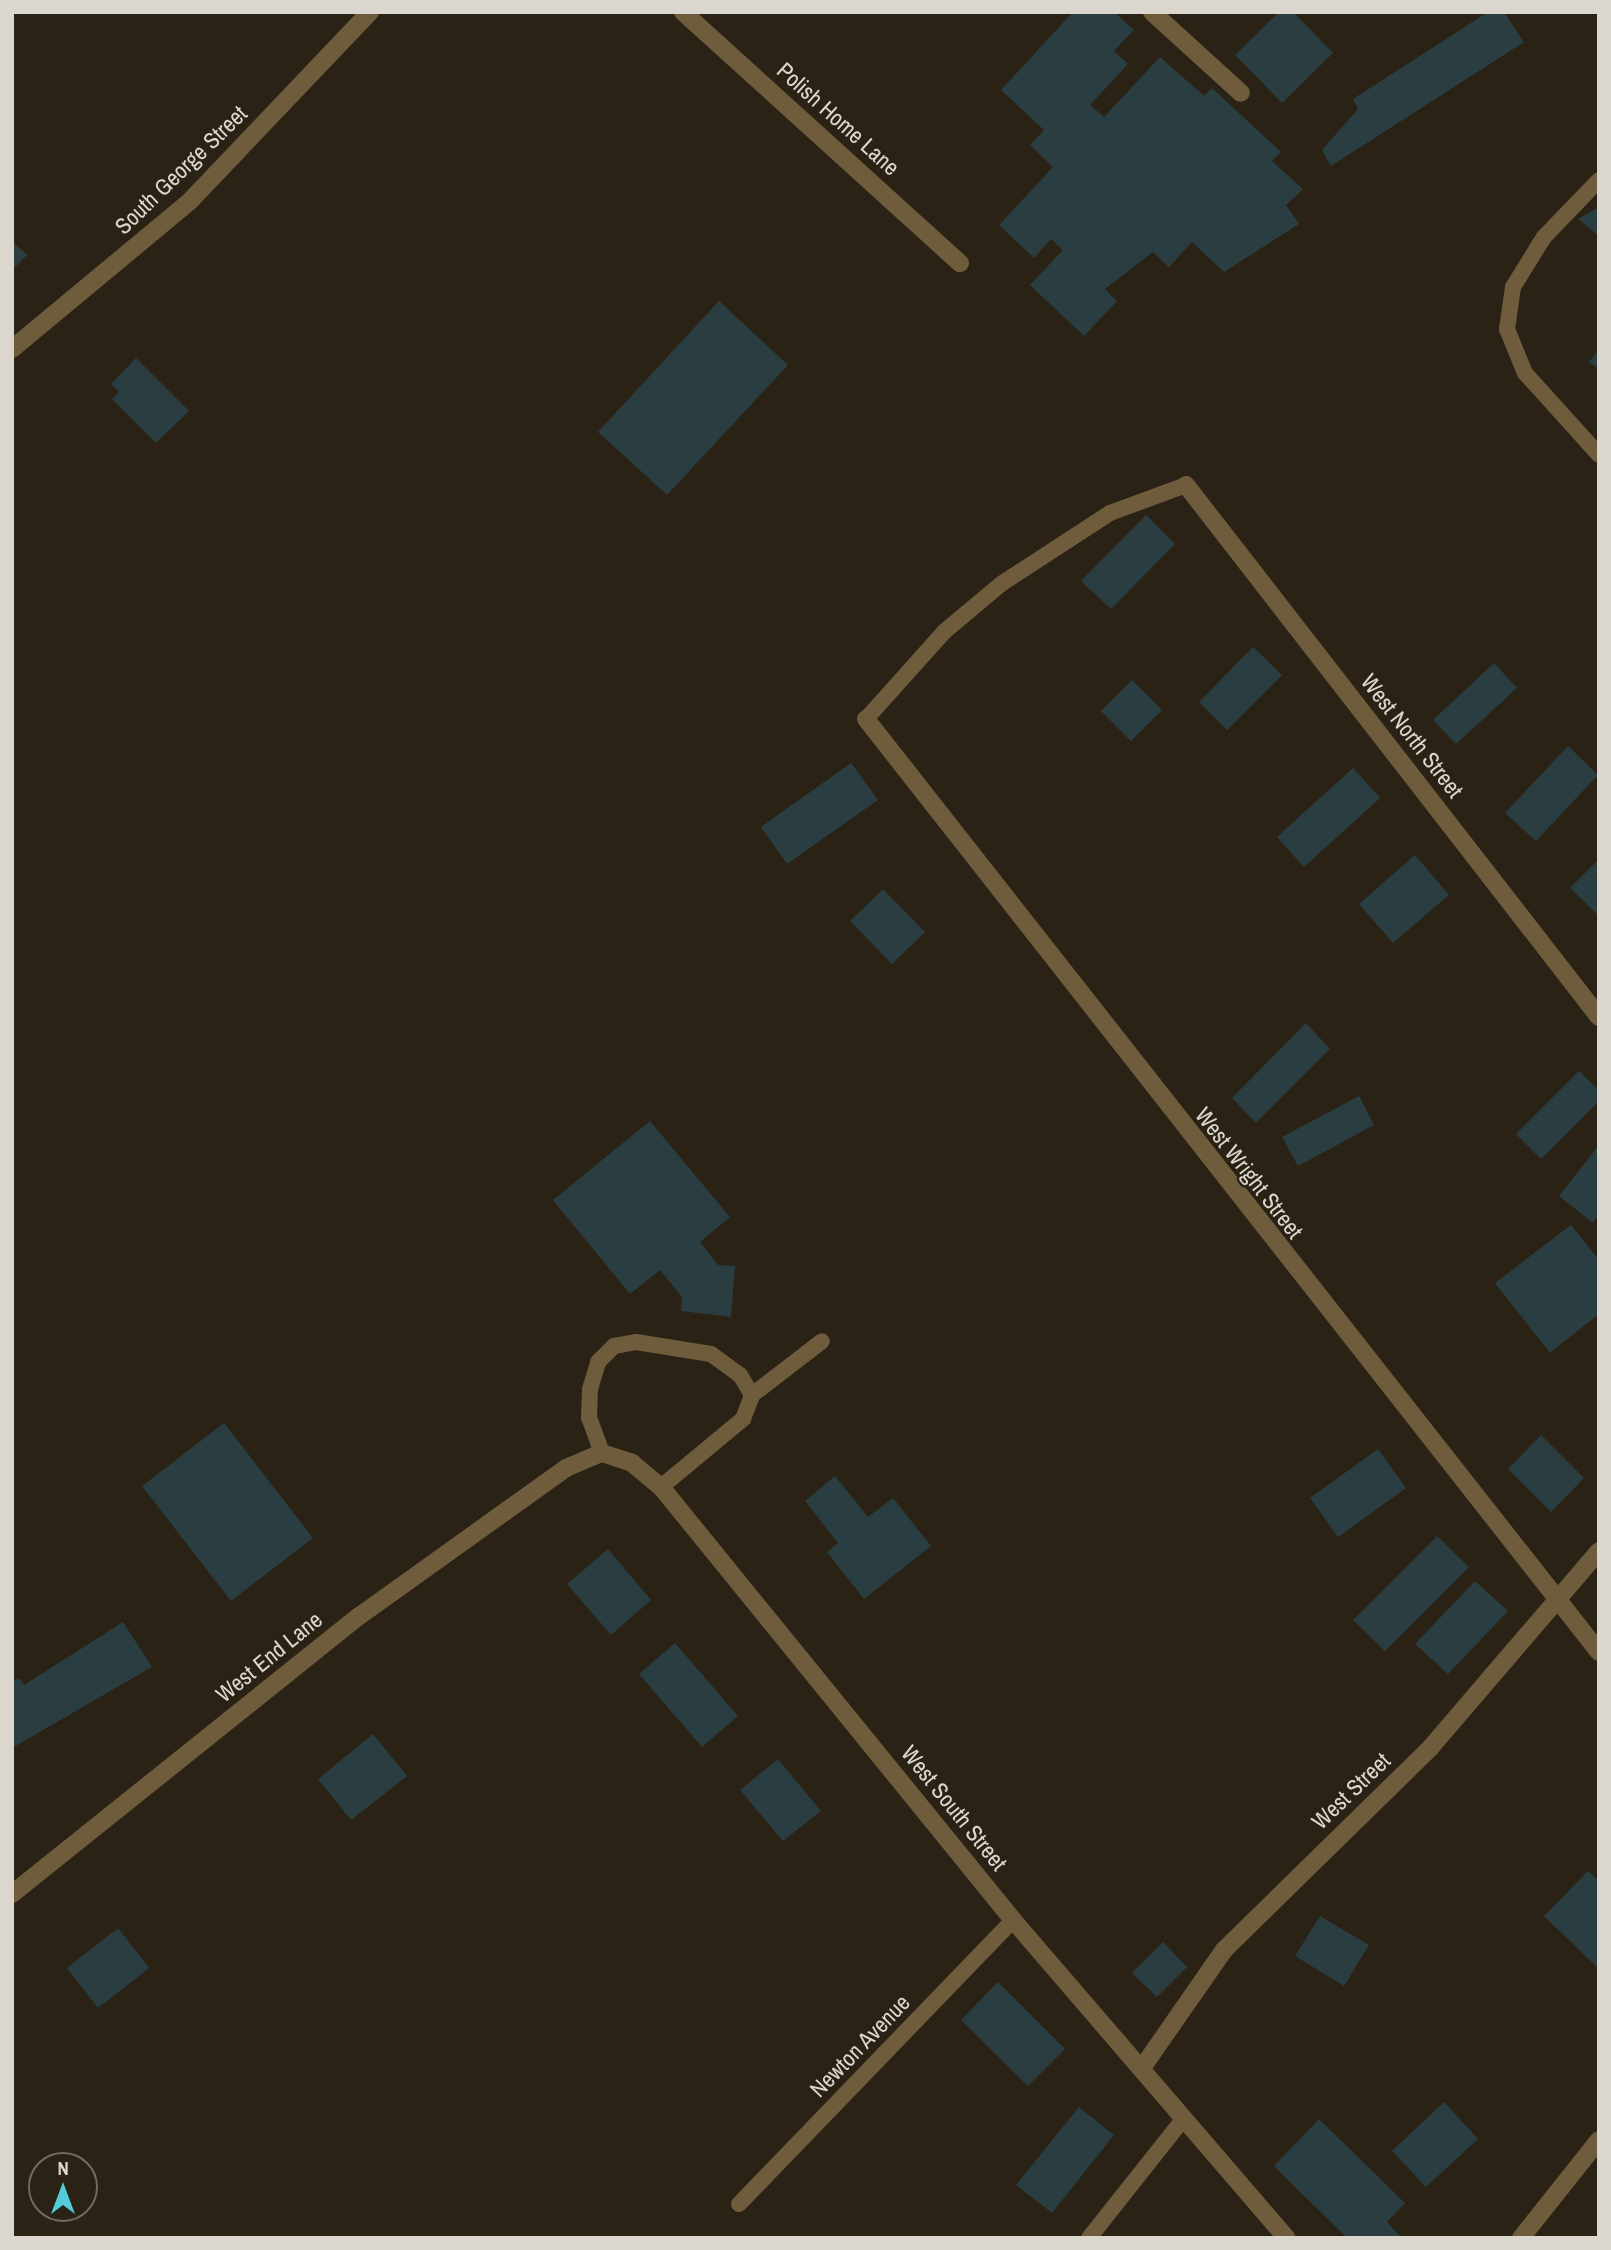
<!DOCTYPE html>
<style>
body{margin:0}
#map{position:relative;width:1611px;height:2250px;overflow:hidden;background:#2a2215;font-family:"Archivo Narrow",sans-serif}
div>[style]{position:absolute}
.building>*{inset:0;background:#2a3e42}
.service>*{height:16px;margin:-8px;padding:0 8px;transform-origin:8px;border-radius:8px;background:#6e5c3d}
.minor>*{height:18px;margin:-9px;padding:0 9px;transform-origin:9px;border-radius:9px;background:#6e5c3d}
.tertiary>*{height:18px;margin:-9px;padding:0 9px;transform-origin:9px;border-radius:9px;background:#6e5c3d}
span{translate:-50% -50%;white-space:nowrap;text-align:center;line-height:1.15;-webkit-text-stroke:5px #2a2215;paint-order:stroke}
.street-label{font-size:23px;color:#dcd7ce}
.frame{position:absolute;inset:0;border:14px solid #dcd7ce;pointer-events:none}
.north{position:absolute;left:28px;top:2152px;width:70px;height:70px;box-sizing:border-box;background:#2a2215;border:2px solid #716a5f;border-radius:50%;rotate:0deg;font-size:19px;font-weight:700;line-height:28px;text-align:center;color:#dcd7ce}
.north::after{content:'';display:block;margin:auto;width:24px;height:32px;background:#53cbdb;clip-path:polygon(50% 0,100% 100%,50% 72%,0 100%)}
</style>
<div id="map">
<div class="building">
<div style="clip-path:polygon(1073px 12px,1114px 12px,1134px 30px,1114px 51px,1128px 64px,1090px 105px,1104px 117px,1160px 57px,1204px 96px,1212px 88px,1281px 152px,1272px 161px,1303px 189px,1286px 205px,1299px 224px,1224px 272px,1192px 242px,1169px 267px,1153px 252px,1105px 289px,1117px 301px,1084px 336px,1030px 285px,1063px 250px,1051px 239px,1034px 258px,999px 225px,1053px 167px,1030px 145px,1044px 130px,1001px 90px)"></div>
<div style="clip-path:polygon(1279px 12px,1293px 12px,1333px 53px,1282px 103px,1235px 55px)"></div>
<div style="clip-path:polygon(1488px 12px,1504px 12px,1524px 42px,1331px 166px,1322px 150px,1358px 109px,1353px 99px)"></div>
<div style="clip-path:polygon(1599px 207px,1599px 236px,1578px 219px)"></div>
<div style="clip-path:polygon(12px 241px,27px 255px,12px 270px)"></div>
<div style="clip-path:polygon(719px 301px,788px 365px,667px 495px,598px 432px)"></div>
<div style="clip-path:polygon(1599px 349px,1599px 369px,1589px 362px)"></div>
<div style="clip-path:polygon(136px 358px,189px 411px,156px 443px,112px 399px,119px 392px,111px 384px)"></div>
<div style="clip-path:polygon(1146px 515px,1175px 544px,1111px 609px,1081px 581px)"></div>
<div style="clip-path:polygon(1253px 647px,1282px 675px,1227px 730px,1199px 702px)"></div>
<div style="clip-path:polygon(1494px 663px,1517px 688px,1456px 744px,1433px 720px)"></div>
<div style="clip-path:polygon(1132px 680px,1162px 710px,1131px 741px,1101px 711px)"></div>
<div style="clip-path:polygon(1568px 746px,1598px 775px,1536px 841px,1505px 813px)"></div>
<div style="clip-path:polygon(851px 763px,878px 800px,787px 864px,761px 827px)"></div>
<div style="clip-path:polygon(1353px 768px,1380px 798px,1304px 867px,1277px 837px)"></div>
<div style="clip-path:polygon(1415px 855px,1449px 895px,1393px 943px,1359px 904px)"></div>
<div style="clip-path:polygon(1599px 859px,1599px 916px,1570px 888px)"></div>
<div style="clip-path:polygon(883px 889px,925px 932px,892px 964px,850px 921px)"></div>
<div style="clip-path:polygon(1306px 1023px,1330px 1049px,1256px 1123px,1232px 1098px)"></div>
<div style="clip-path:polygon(1579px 1071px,1599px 1090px,1599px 1101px,1541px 1159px,1516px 1134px)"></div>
<div style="clip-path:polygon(1359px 1096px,1374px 1125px,1298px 1166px,1282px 1137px)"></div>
<div style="clip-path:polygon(650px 1121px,730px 1217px,700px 1242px,718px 1265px,735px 1266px,731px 1317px,681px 1311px,682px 1297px,660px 1270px,630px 1294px,553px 1200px)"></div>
<div style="clip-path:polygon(1599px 1145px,1599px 1215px,1593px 1223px,1559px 1196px)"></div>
<div style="clip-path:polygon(1571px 1225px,1599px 1260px,1599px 1314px,1550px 1353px,1495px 1283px)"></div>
<div style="clip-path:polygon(224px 1423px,313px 1538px,231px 1601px,142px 1486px)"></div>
<div style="clip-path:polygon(1541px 1435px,1584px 1478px,1551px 1512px,1508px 1469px)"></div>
<div style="clip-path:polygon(1378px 1449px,1406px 1488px,1338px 1537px,1310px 1498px)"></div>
<div style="clip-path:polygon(835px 1476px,868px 1517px,893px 1498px,931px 1546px,864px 1599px,827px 1552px,838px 1543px,805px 1501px)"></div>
<div style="clip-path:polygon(1437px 1536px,1469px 1567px,1385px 1651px,1353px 1620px)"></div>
<div style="clip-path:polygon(608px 1549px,651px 1600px,611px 1635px,567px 1584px)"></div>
<div style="clip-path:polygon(1475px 1581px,1508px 1611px,1448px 1674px,1415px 1644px)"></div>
<div style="clip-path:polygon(123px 1622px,152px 1667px,12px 1748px,12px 1682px,19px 1678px,24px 1685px)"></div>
<div style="clip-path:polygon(675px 1643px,738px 1716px,702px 1747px,639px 1674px)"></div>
<div style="clip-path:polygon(373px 1734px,407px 1776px,351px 1820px,318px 1779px)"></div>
<div style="clip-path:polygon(778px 1759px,821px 1811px,783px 1841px,740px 1790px)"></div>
<div style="clip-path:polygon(1588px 1871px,1599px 1881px,1599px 1969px,1544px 1916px)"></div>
<div style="clip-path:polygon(1320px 1916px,1369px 1945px,1344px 1986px,1295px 1956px)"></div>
<div style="clip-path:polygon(118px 1928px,149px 1968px,98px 2008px,67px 1968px)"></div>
<div style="clip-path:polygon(1163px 1942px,1187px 1967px,1157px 1997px,1132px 1973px)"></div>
<div style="clip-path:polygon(998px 1982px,1065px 2049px,1028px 2086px,961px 2020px)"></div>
<div style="clip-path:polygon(1444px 2102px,1478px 2139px,1426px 2187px,1392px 2151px)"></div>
<div style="clip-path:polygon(1079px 2107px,1114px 2135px,1052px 2213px,1016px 2185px)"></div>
<div style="clip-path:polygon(1319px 2119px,1405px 2203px,1387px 2222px,1402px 2238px,1347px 2238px,1274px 2166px)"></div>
</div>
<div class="service">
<div style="left:1599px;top:180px;width:79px;rotate:134deg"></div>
<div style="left:1544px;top:237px;width:59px;rotate:121.8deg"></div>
<div style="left:1513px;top:287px;width:42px;rotate:98.1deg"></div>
<div style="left:1507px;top:329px;width:48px;rotate:67.8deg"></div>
<div style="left:1525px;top:373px;width:110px;rotate:47.9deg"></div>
<div style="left:866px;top:719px;width:118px;rotate:-48.1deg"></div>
<div style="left:945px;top:631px;width:73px;rotate:-40deg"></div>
<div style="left:1001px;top:584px;width:130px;rotate:-33.1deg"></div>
<div style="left:1110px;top:513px;width:81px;rotate:-20.2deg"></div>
<div style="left:602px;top:1453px;width:37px;rotate:-110deg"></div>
<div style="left:589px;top:1418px;width:29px;rotate:-88deg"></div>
<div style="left:590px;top:1389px;width:28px;rotate:-73deg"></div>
<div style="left:598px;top:1362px;width:23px;rotate:-45deg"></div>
<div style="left:614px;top:1346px;width:22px;rotate:-10deg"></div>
<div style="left:636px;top:1342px;width:76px;rotate:9.1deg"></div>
<div style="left:711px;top:1354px;width:36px;rotate:36deg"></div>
<div style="left:740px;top:1375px;width:23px;rotate:59deg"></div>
<div style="left:661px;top:1487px;width:107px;rotate:-39.7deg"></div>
<div style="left:743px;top:1419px;width:26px;rotate:-69deg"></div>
<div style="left:752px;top:1395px;width:88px;rotate:-37.6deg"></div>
<div style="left:739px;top:2204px;width:395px;rotate:-46deg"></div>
<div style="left:1089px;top:2238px;width:153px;rotate:-51.6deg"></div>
</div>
<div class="minor">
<div style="left:683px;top:12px;width:374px;rotate:42.2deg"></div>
<div style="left:1152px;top:12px;width:120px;rotate:42.3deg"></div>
<div style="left:12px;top:349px;width:231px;rotate:-39.7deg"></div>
<div style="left:190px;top:201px;width:261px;rotate:-46.4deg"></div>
<div style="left:1186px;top:485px;width:673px;rotate:52.18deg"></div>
<div style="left:866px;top:719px;width:1186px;rotate:51.85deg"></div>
<div style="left:12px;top:1894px;width:443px;rotate:-38.7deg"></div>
<div style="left:358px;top:1617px;width:256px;rotate:-35.6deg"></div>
<div style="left:566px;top:1468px;width:39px;rotate:-23deg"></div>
<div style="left:602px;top:1453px;width:32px;rotate:18deg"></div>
<div style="left:632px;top:1463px;width:38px;rotate:40deg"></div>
<div style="left:661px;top:1487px;width:558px;rotate:50.89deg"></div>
<div style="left:1013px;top:1920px;width:420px;rotate:49.3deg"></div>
<div style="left:1142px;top:2068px;width:144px;rotate:-55.2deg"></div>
<div style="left:1224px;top:1950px;width:290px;rotate:-44.4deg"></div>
<div style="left:1431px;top:1747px;width:258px;rotate:-49.4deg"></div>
</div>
<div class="tertiary">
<div style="left:1521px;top:2238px;width:125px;rotate:-51.5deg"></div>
</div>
<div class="street-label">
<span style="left:838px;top:119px;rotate:42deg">Polish Home Lane</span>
<span style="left:181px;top:170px;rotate:-44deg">South George Street</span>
<span style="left:1412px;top:736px;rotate:52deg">West North Street</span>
<span style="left:1249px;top:1173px;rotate:52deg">West Wright Street</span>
<span style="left:269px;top:1657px;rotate:-39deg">West End Lane</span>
<span style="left:1351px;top:1791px;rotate:-44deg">West Street</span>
<span style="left:954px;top:1808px;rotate:51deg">West South Street</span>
<span style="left:860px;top:2046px;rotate:-46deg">Newton Avenue</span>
</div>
<div class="frame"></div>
<div class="north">N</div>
</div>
